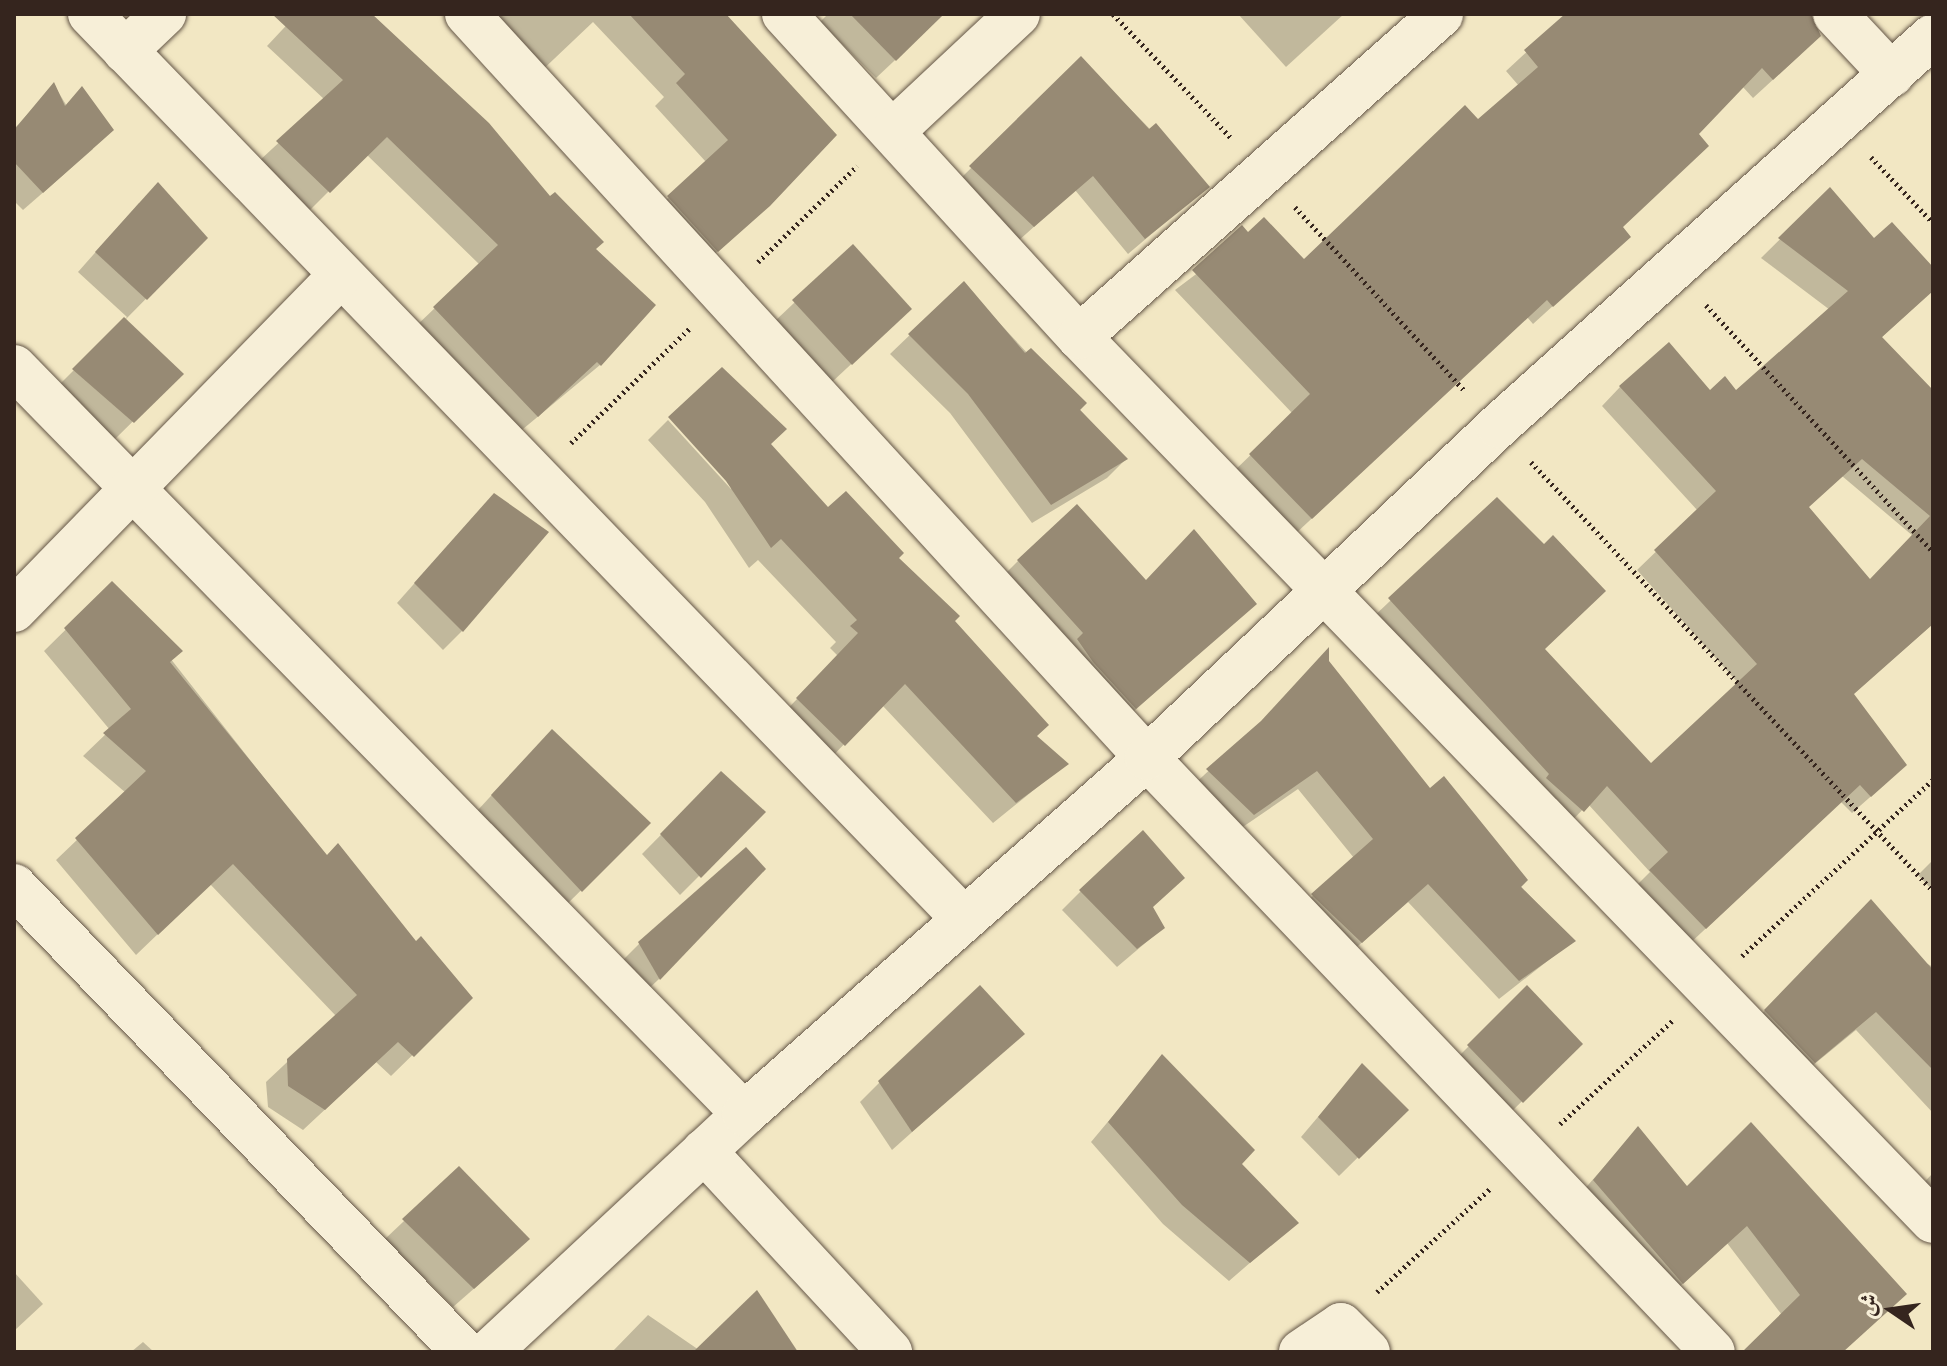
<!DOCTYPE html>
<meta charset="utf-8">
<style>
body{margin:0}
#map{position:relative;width:1947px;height:1366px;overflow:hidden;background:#f2e7c3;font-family:"Gentium Book Plus",Amiri,serif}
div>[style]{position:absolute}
.shadow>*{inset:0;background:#0003}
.building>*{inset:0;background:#978a74}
.path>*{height:5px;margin-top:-2.5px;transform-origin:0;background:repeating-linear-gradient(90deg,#35251e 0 2px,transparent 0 6px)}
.roads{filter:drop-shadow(0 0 2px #645647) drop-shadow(0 0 2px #645647)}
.minor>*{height:44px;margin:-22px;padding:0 22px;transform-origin:22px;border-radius:22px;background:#f7efd8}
span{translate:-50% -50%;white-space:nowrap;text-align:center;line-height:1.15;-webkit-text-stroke:6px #f7efd8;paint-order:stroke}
.frame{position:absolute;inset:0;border:16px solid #35251e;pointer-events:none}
.north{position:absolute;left:1851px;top:1270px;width:80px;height:80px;-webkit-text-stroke:6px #f7efd8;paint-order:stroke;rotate:283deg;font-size:22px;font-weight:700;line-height:32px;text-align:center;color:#35251e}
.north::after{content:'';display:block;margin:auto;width:28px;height:36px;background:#35251e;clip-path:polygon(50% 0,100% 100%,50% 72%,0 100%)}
</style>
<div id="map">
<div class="shadow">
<div style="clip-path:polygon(297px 14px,370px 14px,594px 249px,600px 365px,517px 434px,415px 327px,480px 265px,366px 154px,310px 210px,259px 161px,325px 100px,267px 46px)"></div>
<div style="clip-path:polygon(496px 14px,723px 14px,769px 205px,695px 272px,646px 219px,706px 162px,655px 106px,664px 97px,593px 22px,535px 77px)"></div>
<div style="clip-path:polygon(828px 14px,944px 14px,876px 78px,820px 22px)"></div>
<div style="clip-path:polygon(1238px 14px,1344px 14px,1286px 67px)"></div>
<div style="clip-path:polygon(1568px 14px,1810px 14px,1800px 55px,1753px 98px,1742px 86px,1696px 134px,1621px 227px,1609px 255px,1533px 324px,1527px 317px,1292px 537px,1231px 474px,1293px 414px,1175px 290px,1248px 235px,1304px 262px,1519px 86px,1506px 71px)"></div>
<div style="clip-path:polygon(1081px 59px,1207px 187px,1128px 254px,1075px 190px,1017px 242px,955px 184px)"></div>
<div style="clip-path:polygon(54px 85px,93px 149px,23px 210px,14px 201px,14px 129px)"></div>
<div style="clip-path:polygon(evenodd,1830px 190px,1874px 241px,1933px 270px,1933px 290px,1881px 338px,1933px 393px,1933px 624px,1852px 695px,1885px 784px,1852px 813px,1830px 791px,1809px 832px,1686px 947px,1632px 890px,1650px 872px,1588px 804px,1564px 829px,1371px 619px,1497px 500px,1542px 649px,1651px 766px,1739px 684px,1637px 570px,1698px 511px,1602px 406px,1620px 387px,1736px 392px,1830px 310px,1761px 258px,1830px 190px,1842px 476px,1913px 536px,1869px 581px,1807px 508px,1842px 476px)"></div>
<div style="clip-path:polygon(139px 203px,206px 238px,125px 320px,181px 374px,113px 441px,55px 389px,127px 317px,78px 272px)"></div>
<div style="clip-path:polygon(853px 247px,890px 328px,832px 382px,775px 321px)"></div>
<div style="clip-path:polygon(963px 284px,1126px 459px,1107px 478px,1032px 523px,950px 413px,890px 354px)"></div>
<div style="clip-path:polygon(668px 420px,731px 489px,768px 444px,828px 510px,896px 558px,953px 621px,1034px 737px,1066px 764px,993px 823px,882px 705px,822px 767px,776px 721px,838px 656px,830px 648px,836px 642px,758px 560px,749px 568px,705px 502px,648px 440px)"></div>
<div style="clip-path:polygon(475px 515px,462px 631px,443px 650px,397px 603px)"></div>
<div style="clip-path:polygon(1018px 561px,1146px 582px,1255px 604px,1116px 727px,999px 580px)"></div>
<div style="clip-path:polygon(112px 584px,327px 858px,471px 998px,391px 1076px,376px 1062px,303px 1130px,268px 1107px,266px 1082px,336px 1016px,210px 884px,136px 955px,56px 860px,126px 793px,83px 756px,110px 730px,44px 651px)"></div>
<div style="clip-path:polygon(1327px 661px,1430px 791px,1573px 941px,1499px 999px,1408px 902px,1342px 960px,1293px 914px,1354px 858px,1298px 789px,1234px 833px,1189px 789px)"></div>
<div style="clip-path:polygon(525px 759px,649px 823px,553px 918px,465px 824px)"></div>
<div style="clip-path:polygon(721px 774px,763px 812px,680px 895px,642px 854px)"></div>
<div style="clip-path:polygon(1933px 860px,1933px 891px,1918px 875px)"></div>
<div style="clip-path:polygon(764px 869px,659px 979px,640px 997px,620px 963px,639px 944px)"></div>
<div style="clip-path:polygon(1081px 891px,1163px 928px,1117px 967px,1062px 910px)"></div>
<div style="clip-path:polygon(1852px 921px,1933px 967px,1933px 1113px,1856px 1030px,1795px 1080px,1746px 1030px)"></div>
<div style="clip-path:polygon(1527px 988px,1580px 1044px,1503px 1120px,1449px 1066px)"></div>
<div style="clip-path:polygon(1022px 1034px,892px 1150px,860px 1102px,879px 1083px)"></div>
<div style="clip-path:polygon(1162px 1057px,1239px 1164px,1296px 1223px,1229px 1281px,1163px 1224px,1091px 1142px)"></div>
<div style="clip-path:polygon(1362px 1065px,1406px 1110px,1339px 1176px,1301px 1137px)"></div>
<div style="clip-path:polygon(1637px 1129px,1687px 1189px,1904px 1294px,1748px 1352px,1782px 1315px,1727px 1243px,1663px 1302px,1575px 1200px)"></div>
<div style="clip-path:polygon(459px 1169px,509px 1258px,453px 1307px,385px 1239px)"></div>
<div style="clip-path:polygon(1933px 1173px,1933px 1226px,1909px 1198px)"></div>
<div style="clip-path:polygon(14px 1272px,43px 1304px,14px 1331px)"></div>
<div style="clip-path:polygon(648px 1315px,699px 1350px,776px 1352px,612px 1352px)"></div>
<div style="clip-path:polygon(143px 1342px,154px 1352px,131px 1352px)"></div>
</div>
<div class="building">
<div style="clip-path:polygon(272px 14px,372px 14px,489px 123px,550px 196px,555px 192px,604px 242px,596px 249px,656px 305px,601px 366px,597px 362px,538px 417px,433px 307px,498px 245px,387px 137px,330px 193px,276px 141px,343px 80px)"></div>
<div style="clip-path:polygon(629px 14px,726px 14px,837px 135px,770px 206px,718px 252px,667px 196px,728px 140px,676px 83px,685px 74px)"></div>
<div style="clip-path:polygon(850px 14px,944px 14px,896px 61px)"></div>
<div style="clip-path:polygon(1565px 14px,1811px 14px,1821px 36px,1773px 80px,1762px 68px,1699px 134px,1709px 146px,1623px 227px,1631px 237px,1553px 307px,1547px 300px,1312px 519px,1249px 454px,1310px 394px,1192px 270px,1242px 225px,1248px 232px,1264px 217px,1304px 259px,1465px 105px,1478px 119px,1538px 67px,1524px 50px)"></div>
<div style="clip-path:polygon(1081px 56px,1149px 129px,1156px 123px,1210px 187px,1145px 239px,1093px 176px,1034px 227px,969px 166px)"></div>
<div style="clip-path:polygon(54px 82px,65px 106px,82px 86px,114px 130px,43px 193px,14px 162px,14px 130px)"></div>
<div style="clip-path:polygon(158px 182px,208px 238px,147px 300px,95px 252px)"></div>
<div style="clip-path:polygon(evenodd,1830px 187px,1874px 238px,1892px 222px,1933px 267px,1933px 291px,1882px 337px,1933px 390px,1933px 624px,1854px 694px,1907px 765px,1871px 797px,1860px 785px,1706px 929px,1649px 870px,1668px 852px,1607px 786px,1584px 812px,1546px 778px,1549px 774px,1388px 598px,1497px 497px,1544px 544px,1553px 535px,1606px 591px,1545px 649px,1651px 763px,1757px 664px,1654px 550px,1716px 491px,1619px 386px,1669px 342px,1710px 390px,1725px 376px,1736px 390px,1848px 291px,1778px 238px,1830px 187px,1862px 459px,1930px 516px,1870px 579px,1809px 507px,1862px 459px)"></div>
<div style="clip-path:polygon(853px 244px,912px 309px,852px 365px,792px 300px)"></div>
<div style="clip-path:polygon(964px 281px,1025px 353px,1031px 348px,1087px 403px,1080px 410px,1128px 459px,1051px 505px,968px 394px,908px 334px)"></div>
<div style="clip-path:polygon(124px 317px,184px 374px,134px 423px,72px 369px)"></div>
<div style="clip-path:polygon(722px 367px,787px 429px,771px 444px,828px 507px,846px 491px,904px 553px,899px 558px,960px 616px,955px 621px,1049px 725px,1037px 736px,1069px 764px,1016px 803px,905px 684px,845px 746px,796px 698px,858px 633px,850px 626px,857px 620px,781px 539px,771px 548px,726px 481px,668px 417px)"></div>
<div style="clip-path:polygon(494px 493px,549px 532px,463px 632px,414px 583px)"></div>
<div style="clip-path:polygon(1077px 504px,1146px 580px,1194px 529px,1257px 604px,1136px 709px,1093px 662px,1077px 639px,1083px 633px,1017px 560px)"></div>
<div style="clip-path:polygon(112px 581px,183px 651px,170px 662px,327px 855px,338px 843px,416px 941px,421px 936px,473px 998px,414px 1057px,398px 1042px,325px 1110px,288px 1086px,287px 1059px,357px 995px,233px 864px,158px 935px,75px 838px,146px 771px,103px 733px,131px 709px,64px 628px)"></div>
<div style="clip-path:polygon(1329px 647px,1329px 661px,1430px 788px,1444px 776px,1528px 880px,1521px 887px,1576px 941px,1519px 981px,1428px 884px,1362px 943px,1317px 900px,1311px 894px,1373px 839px,1317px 771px,1254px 815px,1206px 769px,1261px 721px)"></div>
<div style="clip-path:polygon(552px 729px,651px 823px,582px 892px,491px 795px)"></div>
<div style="clip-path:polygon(721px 771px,766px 812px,701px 878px,660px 834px)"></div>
<div style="clip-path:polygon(1143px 830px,1185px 878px,1153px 907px,1165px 928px,1137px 949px,1079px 890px)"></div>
<div style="clip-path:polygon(746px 847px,766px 869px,660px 980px,638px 942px)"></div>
<div style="clip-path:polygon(1871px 899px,1933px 970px,1933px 1070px,1876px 1012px,1815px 1063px,1764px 1010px)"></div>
<div style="clip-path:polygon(980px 985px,1025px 1034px,912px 1132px,878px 1081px)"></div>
<div style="clip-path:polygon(1527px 985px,1583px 1044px,1523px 1103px,1467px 1045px)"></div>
<div style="clip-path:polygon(1162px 1054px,1255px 1150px,1242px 1164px,1299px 1223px,1250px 1263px,1182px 1205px,1108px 1122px)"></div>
<div style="clip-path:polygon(1362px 1063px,1409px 1110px,1359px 1159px,1318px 1117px)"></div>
<div style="clip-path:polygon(1751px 1122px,1907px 1294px,1843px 1352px,1742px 1352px,1800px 1295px,1747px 1226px,1683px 1284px,1593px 1180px,1638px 1126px,1687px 1186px)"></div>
<div style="clip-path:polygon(459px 1166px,530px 1239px,474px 1289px,402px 1219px)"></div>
<div style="clip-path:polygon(757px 1290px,798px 1352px,693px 1352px)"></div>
</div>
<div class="path">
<div style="left:1113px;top:14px;width:171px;rotate:46.4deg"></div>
<div style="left:1871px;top:157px;width:91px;rotate:46.8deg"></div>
<div style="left:1295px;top:207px;width:249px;rotate:47.3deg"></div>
<div style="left:758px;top:262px;width:138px;rotate:-44.1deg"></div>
<div style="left:1706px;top:305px;width:335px;rotate:47.4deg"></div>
<div style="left:571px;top:443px;width:165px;rotate:-44deg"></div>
<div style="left:1531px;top:462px;width:588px;rotate:46.86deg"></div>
<div style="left:1742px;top:956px;width:260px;rotate:-42.7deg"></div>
<div style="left:1560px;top:1124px;width:154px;rotate:-42.6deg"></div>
<div style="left:1377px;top:1292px;width:154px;rotate:-42.4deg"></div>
</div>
<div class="roads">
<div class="minor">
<div style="left:90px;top:14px;width:1257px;rotate:46deg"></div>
<div style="left:467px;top:14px;width:1008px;rotate:47.57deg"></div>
<div style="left:1147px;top:758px;width:820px;rotate:46.38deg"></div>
<div style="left:784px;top:14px;width:437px;rotate:47.6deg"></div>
<div style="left:1079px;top:337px;width:1229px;rotate:45.99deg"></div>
<div style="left:1835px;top:14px;width:83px;rotate:46.9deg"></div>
<div style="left:125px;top:51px;width:54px;rotate:-43.5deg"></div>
<div style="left:893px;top:131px;width:171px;rotate:-43.1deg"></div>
<div style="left:1079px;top:337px;width:485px;rotate:-41.7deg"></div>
<div style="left:14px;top:367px;width:1044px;rotate:45.66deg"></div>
<div style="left:14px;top:610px;width:465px;rotate:-45.7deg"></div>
<div style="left:14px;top:886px;width:648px;rotate:46deg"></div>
<div style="left:704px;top:1151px;width:274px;rotate:47.2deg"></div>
<div style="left:489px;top:1352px;width:349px;rotate:-43deg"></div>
<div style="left:744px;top:1114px;width:538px;rotate:-41.46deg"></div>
<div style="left:1147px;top:758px;width:483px;rotate:-43.4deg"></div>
<div style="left:1498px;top:426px;width:584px;rotate:-41.88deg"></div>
<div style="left:1301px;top:1352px;width:48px;rotate:-34deg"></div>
<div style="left:1341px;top:1325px;width:38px;rotate:45deg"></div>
</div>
</div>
<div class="frame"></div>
<div class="north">ش</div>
</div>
